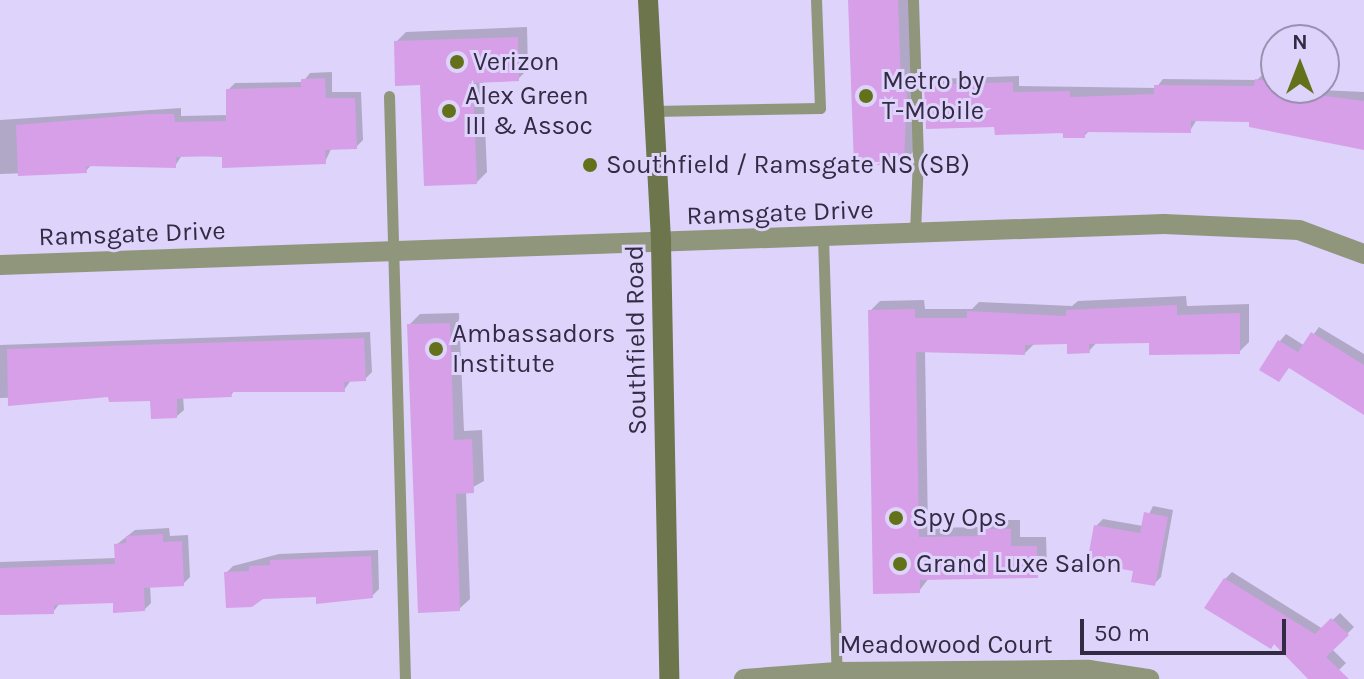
<!DOCTYPE html>
<style>
body{margin:0}
#map{position:relative;width:1364px;height:679px;overflow:hidden;background:#ded3fa;font-family:Karla,sans-serif}
div>[style]{position:absolute}
.shadow>*{inset:0;background:#0003}
.building>*{inset:0;background:#d69fe7}
.lane>*{height:11px;margin:-5.5px;padding:0 5.5px;transform-origin:5.5px;border-radius:5.5px;background:#90967b}
.street>*{height:20px;margin:-10px;padding:0 10px;transform-origin:10px;border-radius:10px;background:#90967b}
.secondary>*{height:20px;margin:-10px;padding:0 10px;transform-origin:10px;border-radius:10px;background:#6d754c}
.dots>*{width:22px;height:22px;translate:-50% -50%;box-sizing:border-box;border:4px solid #ded3fa;border-radius:50%}
span{translate:-50% -50%;white-space:nowrap;text-align:center;line-height:1.15;-webkit-text-stroke:6px #ded3fa;paint-order:stroke}
.poi-label{font-size:26px;color:#332b44}
.left{translate:0 -50%;text-align:left}
.street-label{font-size:26px;color:#332b44}
.north{position:absolute;left:1260px;top:24px;width:80px;height:80px;box-sizing:border-box;background:#ded3fa;border:2px solid #9a90b1;border-radius:50%;rotate:0deg;font-size:22px;font-weight:700;line-height:32px;text-align:center;color:#332b44}
.north::after{content:'';display:block;margin:auto;width:28px;height:36px;background:#63711b;clip-path:polygon(50% 0,100% 100%,50% 72%,0 100%)}
.scale{position:absolute;left:1080px;top:619px;width:206px;height:36px;box-sizing:border-box;border:4px solid #332b44;border-top:0;padding-left:10px;font-size:24px;line-height:28px;white-space:nowrap;color:#332b44;-webkit-text-stroke:6px #ded3fa;paint-order:stroke}
</style>
<div id="map">
<div class="shadow">
<div style="clip-path:polygon(850px 0,911px 0,916px 149px,903px 162px)"></div>
<div style="clip-path:polygon(527px 27px,528px 69px,518px 79px,483px 80px,487px 172px,477px 182px,396px 42px,406px 32px)"></div>
<div style="clip-path:polygon(332px 72px,332px 92px,361px 92px,363px 140px,356px 147px,332px 147px,325px 162px,182px 155px,175px 166px,92px 164px,86px 171px,0 174px,0 120px,181px 108px,181px 116px,228px 115px,228px 90px,235px 83px,303px 82px,310px 73px)"></div>
<div style="clip-path:polygon(1264px 73px,1276px 75px,1276px 88px,1364px 92px,1364px 147px,1252px 120px,1197px 119px,1190px 131px,1090px 130px,1084px 136px,996px 125px,926px 86px,933px 79px,1019px 76px,1019px 86px,1156px 88px,1163px 79px,1257px 80px)"></div>
<div style="clip-path:polygon(1186px 296px,1187px 306px,1249px 304px,1249px 342px,1239px 352px,1151px 341px,1098px 341px,1089px 351px,1069px 342px,1035px 343px,1025px 353px,925px 350px,928px 528px,983px 527px,990px 520px,1020px 520px,1020px 537px,1046px 537px,1047px 566px,1037px 576px,929px 578px,919px 591px,870px 311px,880px 301px,924px 300px,925px 309px,972px 309px,979px 302px,1072px 306px,1078px 301px)"></div>
<div style="clip-path:polygon(459px 313px,464px 431px,482px 430px,484px 481px,466px 491px,470px 599px,459px 609px,409px 325px,420px 314px)"></div>
<div style="clip-path:polygon(1319px 327px,1364px 354px,1364px 372px,1344px 400px,1290px 366px,1279px 379px,1280px 341px,1286px 334px,1305px 346px)"></div>
<div style="clip-path:polygon(370px 332px,372px 372px,365px 379px,351px 380px,344px 390px,235px 390px,231px 395px,183px 396px,184px 410px,177px 416px,152px 399px,110px 395px,0 398px,0 345px)"></div>
<div style="clip-path:polygon(1153px 506px,1173px 510px,1161px 577px,1154px 584px,1096px 526px,1103px 519px,1143px 526px)"></div>
<div style="clip-path:polygon(169px 528px,170px 536px,188px 535px,190px 577px,183px 584px,150px 586px,151px 603px,144px 610px,114px 601px,60px 603px,53px 612px,0 612px,0 562px,117px 558px,116px 545px,135px 530px)"></div>
<div style="clip-path:polygon(378px 550px,379px 589px,372px 596px,266px 597px,228px 606px,226px 573px,233px 566px,279px 554px)"></div>
<div style="clip-path:polygon(1232px 572px,1323px 629px,1340px 613px,1354px 627px,1332px 649px,1346px 663px,1330px 679px,1311px 679px,1225px 579px)"></div>
</div>
<div class="building">
<div style="clip-path:polygon(848px 0,898px 0,901px 86px,907px 86px,904px 164px,854px 166px)"></div>
<div style="clip-path:polygon(518px 37px,519px 81px,473px 83px,477px 184px,424px 186px,420px 85px,395px 86px,394px 41px)"></div>
<div style="clip-path:polygon(325px 78px,326px 98px,355px 98px,357px 149px,325px 150px,326px 164px,222px 168px,222px 156px,176px 157px,176px 168px,86px 166px,87px 173px,18px 176px,16px 125px,147px 114px,174px 114px,175px 122px,226px 121px,226px 89px,301px 87px,301px 79px)"></div>
<div style="clip-path:polygon(1255px 79px,1276px 82px,1278px 90px,1364px 101px,1364px 150px,1249px 127px,1249px 122px,1191px 121px,1191px 133px,1085px 132px,1085px 138px,1063px 138px,1063px 133px,995px 135px,994px 127px,926px 129px,924px 85px,1013px 82px,1013px 92px,1070px 91px,1070px 97px,1154px 94px,1154px 85px,1254px 86px)"></div>
<div style="clip-path:polygon(1177px 305px,1177px 315px,1240px 313px,1240px 354px,1149px 355px,1149px 343px,1089px 344px,1090px 353px,1067px 354px,1067px 344px,1025px 345px,1025px 355px,916px 352px,919px 537px,978px 536px,978px 529px,1011px 529px,1011px 546px,1037px 546px,1038px 578px,920px 580px,920px 593px,873px 594px,868px 310px,915px 309px,915px 318px,967px 318px,967px 311px,1066px 316px,1066px 310px)"></div>
<div style="clip-path:polygon(450px 323px,454px 440px,472px 439px,474px 493px,456px 494px,460px 611px,418px 613px,407px 324px)"></div>
<div style="clip-path:polygon(1311px 332px,1364px 365px,1364px 415px,1289px 368px,1293px 362px,1279px 382px,1259px 370px,1278px 340px,1298px 352px)"></div>
<div style="clip-path:polygon(364px 338px,366px 381px,344px 382px,345px 392px,231px 392px,232px 397px,177px 399px,177px 418px,151px 419px,150px 401px,109px 402px,108px 397px,8px 406px,7px 349px)"></div>
<div style="clip-path:polygon(1144px 512px,1168px 517px,1155px 586px,1131px 582px,1133px 571px,1087px 563px,1094px 525px,1140px 533px)"></div>
<div style="clip-path:polygon(163px 534px,163px 542px,182px 541px,184px 586px,144px 588px,145px 611px,113px 613px,113px 603px,54px 605px,54px 614px,0 615px,0 568px,115px 564px,114px 544px,126px 543px,126px 536px)"></div>
<div style="clip-path:polygon(371px 556px,373px 598px,316px 604px,316px 597px,263px 599px,252px 607px,226px 608px,224px 572px,249px 571px,249px 566px,270px 565px,270px 560px)"></div>
<div style="clip-path:polygon(1224px 578px,1315px 634px,1331px 618px,1349px 635px,1326px 657px,1349px 679px,1308px 679px,1274px 644px,1271px 649px,1204px 608px)"></div>
</div>
<div class="lane">
<div style="left:913px;top:0;width:158px;rotate:88.2deg"></div>
<div style="left:918px;top:158px;width:76px;rotate:92.3deg"></div>
<div style="left:389px;top:96px;width:583px;rotate:88.43deg"></div>
<div style="left:652px;top:111px;width:168px;rotate:-1deg"></div>
<div style="left:820px;top:108px;width:108px;rotate:-92.1deg"></div>
<div style="left:823px;top:237px;width:435px;rotate:88.2deg"></div>
</div>
<div class="street">
<div style="left:0;top:265px;width:1165px;rotate:-2.02deg"></div>
<div style="left:1164px;top:224px;width:135px;rotate:2.5deg"></div>
<div style="left:1299px;top:230px;width:69px;rotate:20.3deg"></div>
<div style="left:744px;top:679px;width:93px;rotate:-4.3deg"></div>
<div style="left:837px;top:672px;width:252px;rotate:-0.5deg"></div>
<div style="left:1089px;top:670px;width:61px;rotate:8.5deg"></div>
</div>
<div class="secondary">
<div style="left:648px;top:0;width:243px;rotate:86.9deg"></div>
<div style="left:661px;top:243px;width:436px;rotate:88.9deg"></div>
</div>
<div class="dots">
<div style="left:457px;top:62px;background:#63711b"></div>
<div style="left:866px;top:96px;background:#63711b"></div>
<div style="left:449px;top:111px;background:#63711b"></div>
<div style="left:590px;top:165px;background:#63711b"></div>
<div style="left:436px;top:349px;background:#63711b"></div>
<div style="left:896px;top:518px;background:#63711b"></div>
<div style="left:900px;top:564px;background:#63711b"></div>
</div>
<div class="poi-label">
<span class="left" style="left:473px;top:62px">Verizon</span>
<span class="left" style="left:882px;top:96px">Metro by<br>T-Mobile</span>
<span class="left" style="left:465px;top:111px">Alex Green<br>III &amp; Assoc</span>
<span class="left" style="left:606px;top:165px">Southfield / Ramsgate NS (SB)</span>
<span class="left" style="left:452px;top:349px">Ambassadors<br>Institute</span>
<span class="left" style="left:912px;top:518px">Spy Ops</span>
<span class="left" style="left:916px;top:564px">Grand Luxe Salon</span>
</div>
<div class="street-label">
<span style="left:780px;top:213px;rotate:-2deg">Ramsgate Drive</span>
<span style="left:132px;top:234px;rotate:-2deg">Ramsgate Drive</span>
<span style="left:636px;top:340px;rotate:-91deg">Southfield Road</span>
<span style="left:946px;top:645px">Meadowood Court</span>
</div>
<div class="north">N</div>
<div class="scale">50 m</div>
</div>
